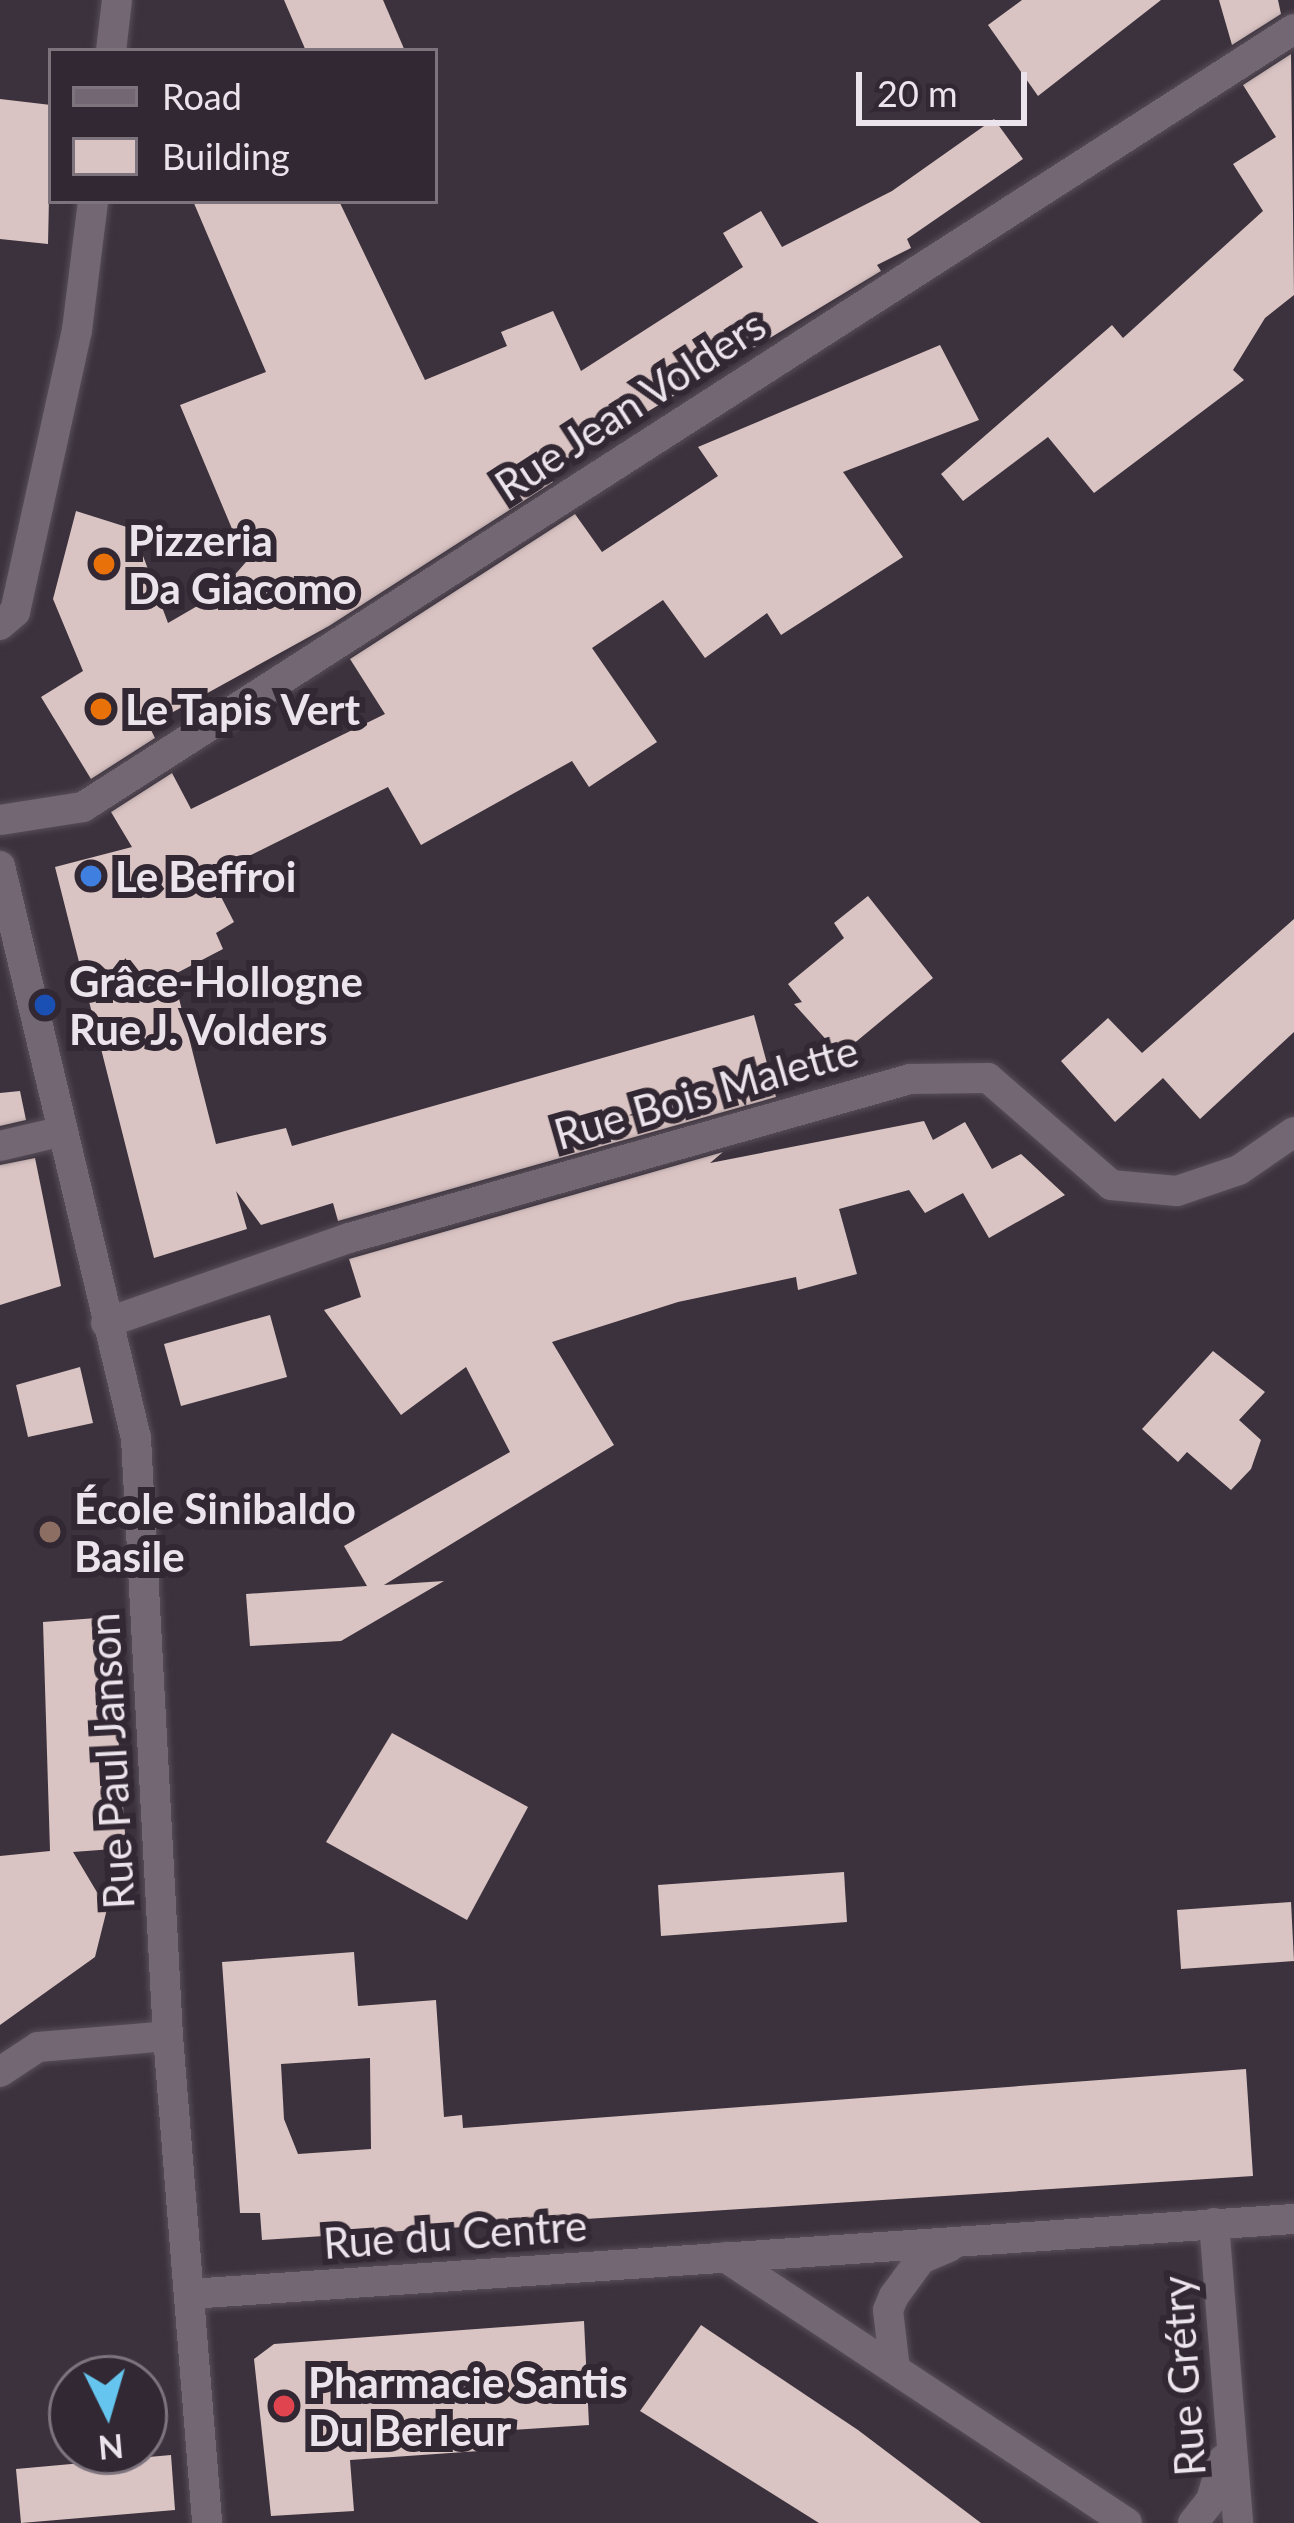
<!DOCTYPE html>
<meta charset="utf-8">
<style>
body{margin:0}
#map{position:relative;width:1294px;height:2523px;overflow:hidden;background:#3c323d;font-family:Lato,sans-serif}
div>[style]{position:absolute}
.building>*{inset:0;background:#dac4c3}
.roads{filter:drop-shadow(0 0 3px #574e58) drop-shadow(0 0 3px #574e58)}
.street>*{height:30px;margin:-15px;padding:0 15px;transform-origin:15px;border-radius:15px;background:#736774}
.secondary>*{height:30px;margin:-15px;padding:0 15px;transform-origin:15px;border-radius:15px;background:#736774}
.dots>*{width:33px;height:33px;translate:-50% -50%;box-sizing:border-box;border:6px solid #322833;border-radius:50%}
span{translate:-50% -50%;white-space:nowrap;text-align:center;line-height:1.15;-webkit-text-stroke:12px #322833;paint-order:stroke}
.street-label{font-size:42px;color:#ebe4ec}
.poi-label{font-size:42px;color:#ebe4ec;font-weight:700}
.left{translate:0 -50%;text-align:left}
.legend{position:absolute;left:48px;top:48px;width:390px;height:156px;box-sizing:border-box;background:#322833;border:3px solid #7c737d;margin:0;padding:15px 21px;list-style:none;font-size:36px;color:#ebe4ec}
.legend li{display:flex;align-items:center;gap:24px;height:60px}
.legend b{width:60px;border:3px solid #7c737d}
.north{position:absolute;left:48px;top:2355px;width:120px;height:120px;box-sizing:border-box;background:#322833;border:3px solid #7c737d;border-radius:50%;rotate:175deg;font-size:33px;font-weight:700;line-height:48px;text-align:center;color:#ebe4ec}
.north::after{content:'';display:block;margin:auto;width:42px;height:54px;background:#65c5ee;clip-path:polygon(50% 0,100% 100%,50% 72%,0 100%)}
.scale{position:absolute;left:856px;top:72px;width:171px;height:54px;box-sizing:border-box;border:6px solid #ebe4ec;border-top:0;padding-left:15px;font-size:36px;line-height:42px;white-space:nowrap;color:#ebe4ec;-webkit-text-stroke:9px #322833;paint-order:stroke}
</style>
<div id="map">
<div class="building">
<div style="clip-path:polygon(284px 0,383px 0,405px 51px,306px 51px)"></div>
<div style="clip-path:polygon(1022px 0,1161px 0,1038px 96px,988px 25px)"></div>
<div style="clip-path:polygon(1219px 0,1278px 0,1281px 14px,1232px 45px)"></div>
<div style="clip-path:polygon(1291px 54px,1294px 295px,1265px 318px,1233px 370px,1244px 380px,1094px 493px,1048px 437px,963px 501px,941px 474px,1112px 325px,1123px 338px,1263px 211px,1233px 164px,1276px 137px,1243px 85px)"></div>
<div style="clip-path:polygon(0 99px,51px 105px,48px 244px,0 239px)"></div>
<div style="clip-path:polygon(994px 119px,1023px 159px,907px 239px,911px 248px,877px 265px,881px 271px,594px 444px,549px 476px,553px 482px,329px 626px,173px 712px,150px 728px,155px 738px,91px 779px,41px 697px,83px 671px,53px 599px,76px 511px,133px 529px,168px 623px,218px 594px,246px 562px,180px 405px,266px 372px,193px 201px,339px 201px,425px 380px,507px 346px,501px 332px,553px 311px,581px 371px,743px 267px,723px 233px,761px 211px,782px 247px,892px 191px)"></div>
<div style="clip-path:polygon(940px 345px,979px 420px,843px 472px,903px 557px,781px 635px,767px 613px,705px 658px,663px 600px,592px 648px,657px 742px,589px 787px,572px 761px,421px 845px,388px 787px,221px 870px,227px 882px,216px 887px,234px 922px,216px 933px,223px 949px,173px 975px,216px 1144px,286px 1128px,292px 1146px,754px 1015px,776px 1097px,338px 1221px,333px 1203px,261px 1225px,236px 1191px,247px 1229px,154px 1258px,55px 867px,132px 847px,111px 812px,172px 773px,191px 809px,385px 714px,350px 659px,575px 514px,602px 552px,718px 476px,698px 447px)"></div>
<div style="clip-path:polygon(868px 896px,933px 978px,840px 1055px,794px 1004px,802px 1002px,788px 984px,844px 938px,834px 923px)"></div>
<div style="clip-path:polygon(1294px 919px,1294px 1032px,1200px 1119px,1163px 1078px,1115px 1122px,1061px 1061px,1108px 1018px,1142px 1053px)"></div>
<div style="clip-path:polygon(20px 1091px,26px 1120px,0 1126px,0 1093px)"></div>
<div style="clip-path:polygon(924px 1121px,933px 1140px,965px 1122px,992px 1169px,1021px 1154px,1065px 1195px,989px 1238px,963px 1193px,925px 1213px,909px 1190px,839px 1209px,857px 1274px,798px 1290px,796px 1277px,678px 1302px,552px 1342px,614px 1445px,384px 1585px,444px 1581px,341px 1641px,250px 1646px,246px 1594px,367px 1586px,344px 1546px,510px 1452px,466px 1367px,401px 1415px,324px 1310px,361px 1297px,349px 1259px,723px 1152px,710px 1163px)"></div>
<div style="clip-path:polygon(35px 1158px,61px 1286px,0 1305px,0 1165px)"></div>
<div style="clip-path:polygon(270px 1315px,287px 1377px,181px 1406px,164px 1344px)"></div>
<div style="clip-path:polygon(1213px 1351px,1265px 1392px,1239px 1420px,1261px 1440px,1251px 1469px,1231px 1490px,1187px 1452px,1178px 1462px,1142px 1429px)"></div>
<div style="clip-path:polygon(80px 1367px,93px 1423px,28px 1437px,16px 1385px)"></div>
<div style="clip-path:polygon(110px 1617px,126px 1848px,73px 1852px,107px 1909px,95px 1957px,0 2025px,0 1856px,50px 1851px,43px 1622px)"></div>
<div style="clip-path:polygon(392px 1733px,528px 1807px,467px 1920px,326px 1842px)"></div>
<div style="clip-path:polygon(844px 1872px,847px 1922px,661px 1936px,658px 1885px)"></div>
<div style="clip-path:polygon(1291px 1902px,1294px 1961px,1181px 1969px,1177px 1910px)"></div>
<div style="clip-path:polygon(evenodd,354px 1952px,358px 2006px,436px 2000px,444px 2117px,462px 2115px,463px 2128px,1246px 2069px,1253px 2176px,262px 2240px,260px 2213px,240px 2213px,222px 1962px,354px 1952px,370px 2058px,371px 2149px,298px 2154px,284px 2119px,281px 2064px,370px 2058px)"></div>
<div style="clip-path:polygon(584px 2321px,589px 2425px,479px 2432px,479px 2451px,350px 2460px,354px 2511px,271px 2516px,254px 2359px,274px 2344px)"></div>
<div style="clip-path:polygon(701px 2325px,858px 2430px,981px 2523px,819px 2523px,640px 2411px)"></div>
<div style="clip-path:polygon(171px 2455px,175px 2510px,21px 2523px,16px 2469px)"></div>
</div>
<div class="roads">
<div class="street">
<div style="left:111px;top:51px;width:51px;rotate:-83.3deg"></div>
<div style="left:0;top:625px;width:20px;rotate:-41deg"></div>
<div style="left:15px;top:612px;width:289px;rotate:-77.6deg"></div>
<div style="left:77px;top:330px;width:130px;rotate:-82.9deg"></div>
<div style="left:0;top:820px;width:84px;rotate:-8.9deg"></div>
<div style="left:83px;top:807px;width:1439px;rotate:-32.72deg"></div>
<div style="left:0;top:1146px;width:61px;rotate:-13.3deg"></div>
<div style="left:106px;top:1323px;width:257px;rotate:-19.3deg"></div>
<div style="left:349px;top:1238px;width:583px;rotate:-15.82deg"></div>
<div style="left:910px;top:1079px;width:78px;rotate:-0.7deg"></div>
<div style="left:988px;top:1078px;width:163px;rotate:41deg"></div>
<div style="left:1111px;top:1185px;width:66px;rotate:5.2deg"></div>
<div style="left:1177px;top:1191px;width:65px;rotate:-18.7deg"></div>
<div style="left:1239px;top:1170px;width:67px;rotate:-34.6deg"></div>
<div style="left:0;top:2072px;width:45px;rotate:-33.3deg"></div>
<div style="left:38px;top:2047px;width:130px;rotate:-4.8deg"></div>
<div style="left:1214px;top:2223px;width:301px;rotate:85.4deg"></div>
<div style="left:725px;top:2257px;width:482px;rotate:33.5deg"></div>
<div style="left:190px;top:2294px;width:1107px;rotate:-3.89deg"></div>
<div style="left:895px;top:2369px;width:59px;rotate:-96.8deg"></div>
<div style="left:888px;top:2310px;width:15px;rotate:-67deg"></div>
<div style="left:894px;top:2296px;width:46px;rotate:-53.9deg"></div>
<div style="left:921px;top:2259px;width:30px;rotate:-23deg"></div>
<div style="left:1193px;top:2523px;width:29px;rotate:-52deg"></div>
<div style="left:1211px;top:2500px;width:42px;rotate:-73.3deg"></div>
</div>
<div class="secondary">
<div style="left:0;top:866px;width:588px;rotate:76.63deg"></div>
<div style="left:136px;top:1438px;width:599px;rotate:86.94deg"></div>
<div style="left:168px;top:2036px;width:489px;rotate:85.4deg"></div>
</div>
</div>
<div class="dots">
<div style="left:104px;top:564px;background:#e8710a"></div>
<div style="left:101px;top:709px;background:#e8710a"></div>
<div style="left:91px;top:876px;background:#3f7fe0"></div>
<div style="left:45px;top:1005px;background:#1a4fb4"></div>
<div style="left:50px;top:1532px;background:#8d6e63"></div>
<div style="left:284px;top:2406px;background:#e0444e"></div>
</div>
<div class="street-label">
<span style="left:630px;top:405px;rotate:-33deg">Rue Jean Volders</span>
<span style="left:706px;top:1092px;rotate:-16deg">Rue Bois Malette</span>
<span style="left:111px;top:1761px;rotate:-93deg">Rue Paul Janson</span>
<span style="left:455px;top:2234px;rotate:-4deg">Rue du Centre</span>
<span style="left:1183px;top:2376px;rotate:-94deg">Rue Grétry</span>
</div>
<div class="poi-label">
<span class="left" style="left:128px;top:564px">Pizzeria<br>Da Giacomo</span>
<span class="left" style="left:125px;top:709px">Le Tapis Vert</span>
<span class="left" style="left:115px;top:876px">Le Beffroi</span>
<span class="left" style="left:69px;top:1005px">Grâce-Hollogne<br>Rue J. Volders</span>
<span class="left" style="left:74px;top:1532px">École Sinibaldo<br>Basile</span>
<span class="left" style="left:308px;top:2406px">Pharmacie Santis<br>Du Berleur</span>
</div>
<ul class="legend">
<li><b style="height:15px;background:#736774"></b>Road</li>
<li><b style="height:33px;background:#dac4c3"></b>Building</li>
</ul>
<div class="north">N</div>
<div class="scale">20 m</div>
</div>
